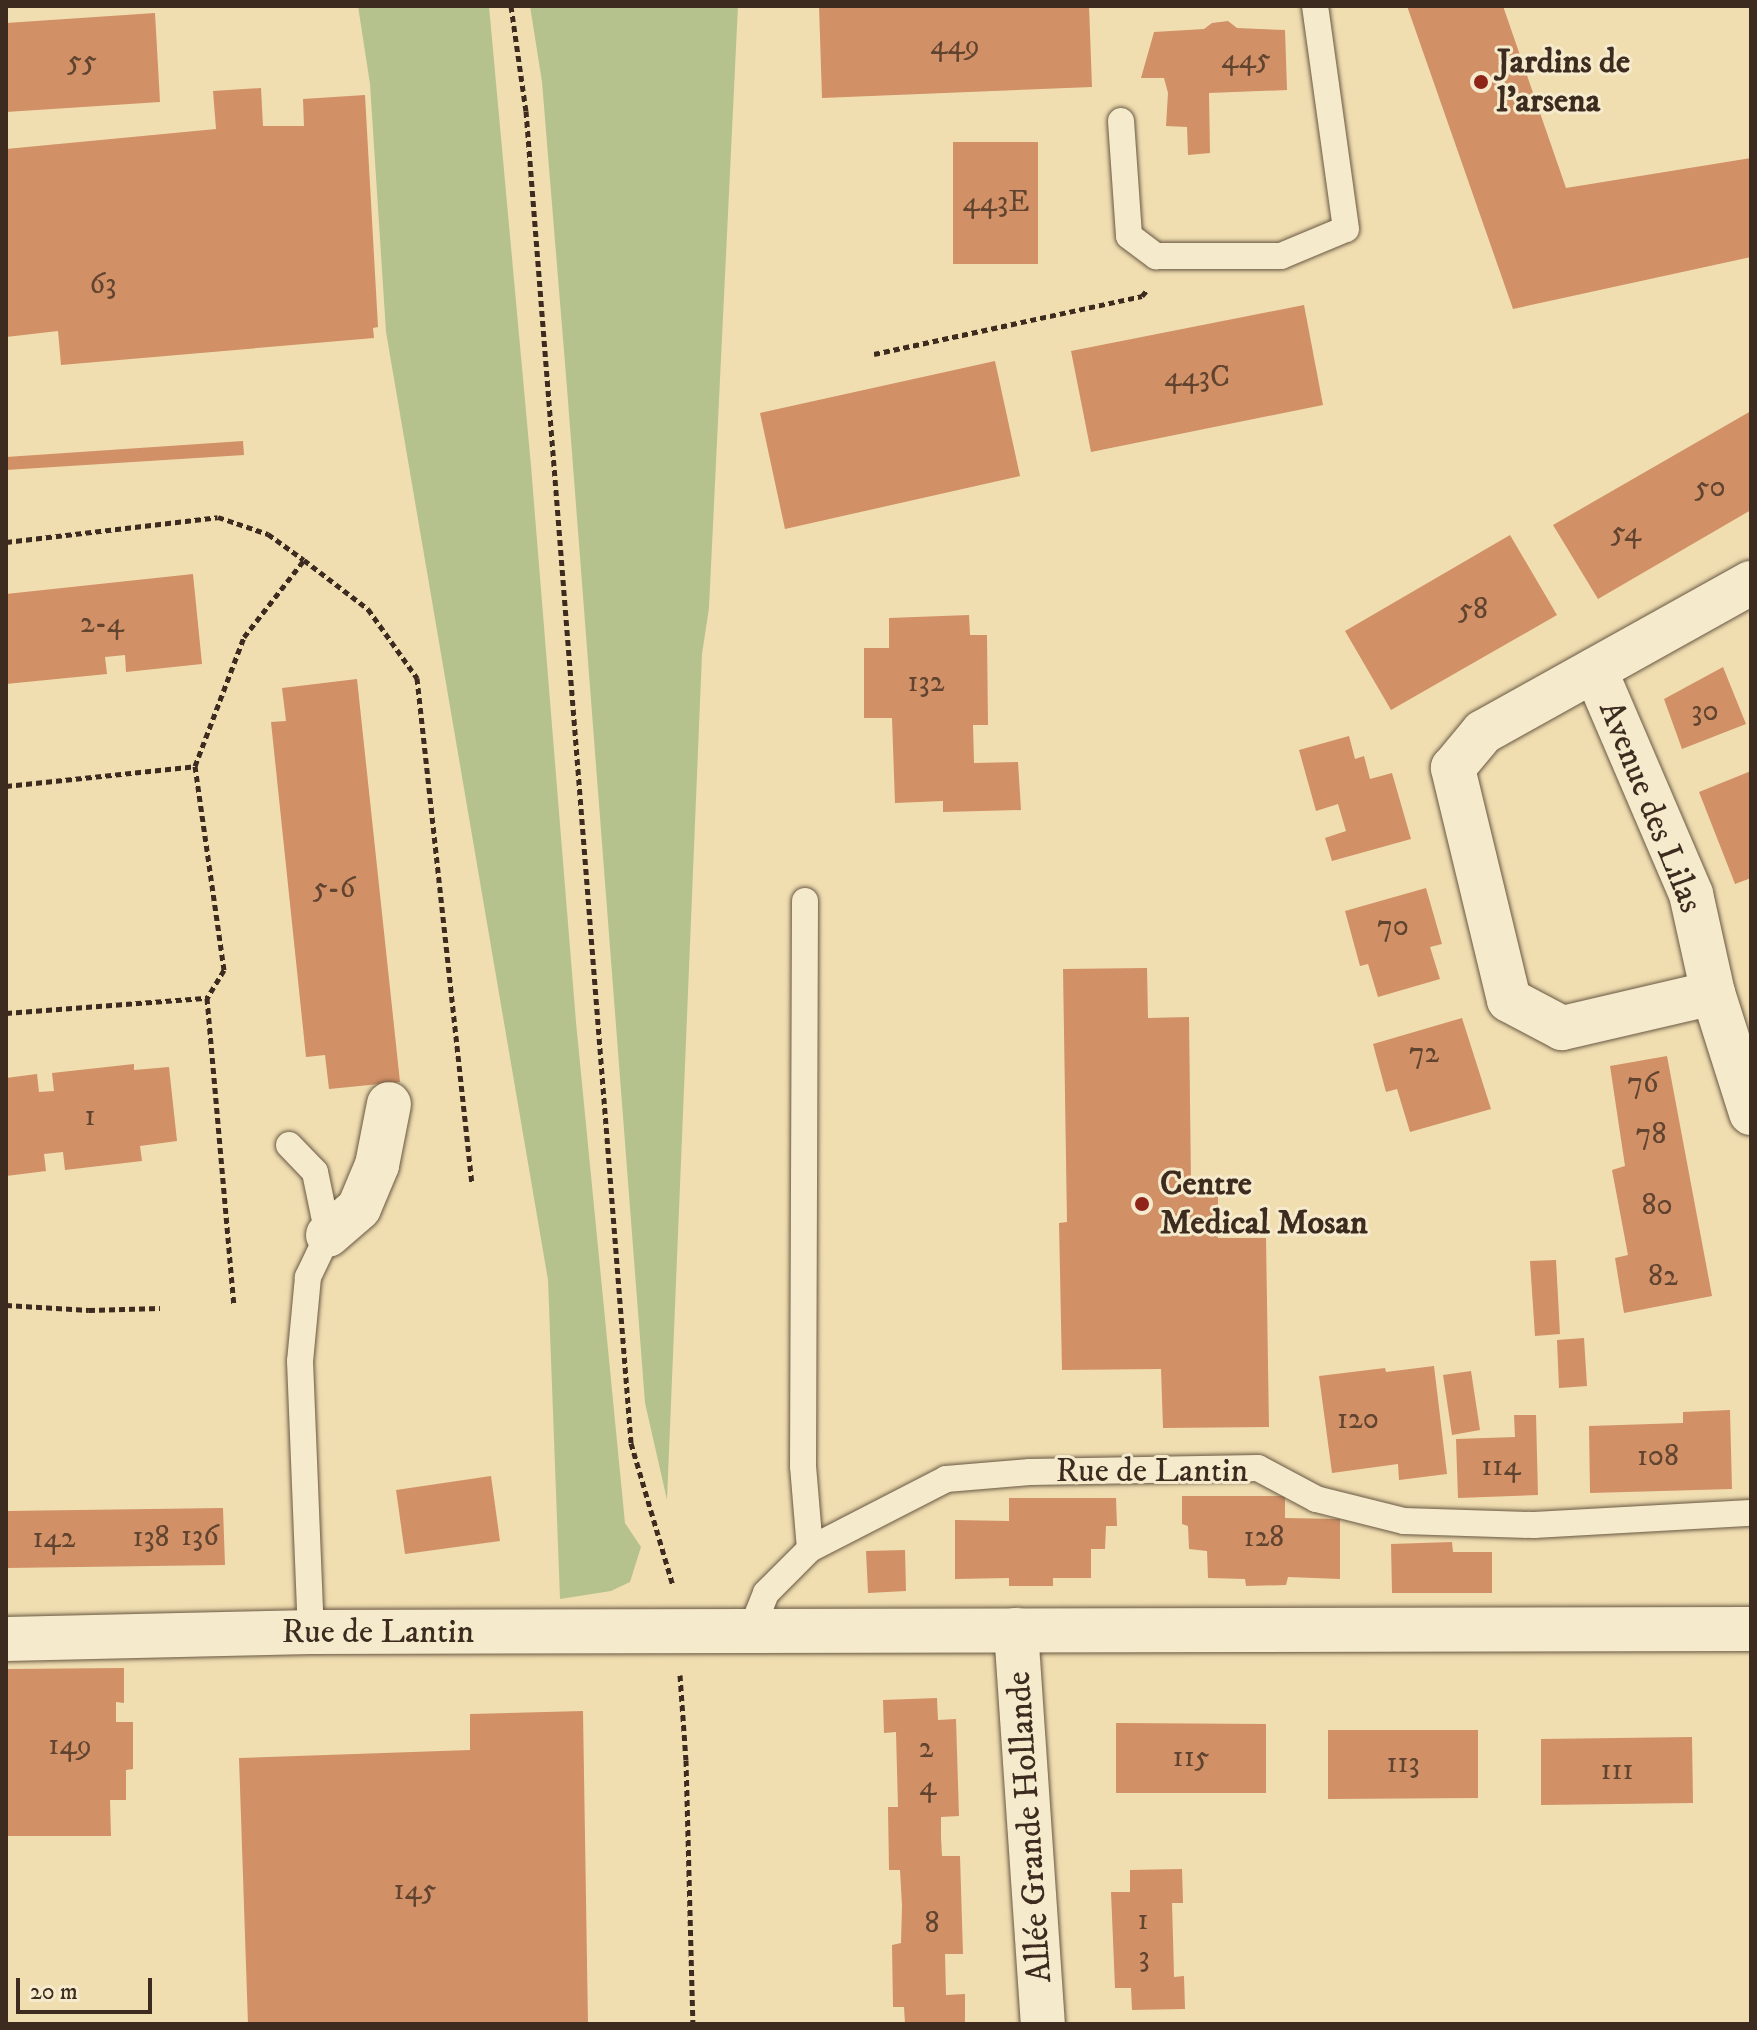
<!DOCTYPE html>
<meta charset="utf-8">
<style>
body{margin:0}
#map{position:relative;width:1757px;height:2030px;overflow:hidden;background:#f0deb1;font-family:"IM FELL DW Pica",serif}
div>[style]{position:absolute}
.green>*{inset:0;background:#b6c28e}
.building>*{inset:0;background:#d19066}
.path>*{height:5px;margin-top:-2.5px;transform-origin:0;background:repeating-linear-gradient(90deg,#3c2b1e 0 6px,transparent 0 10px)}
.roads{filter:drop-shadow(0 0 2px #695843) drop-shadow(0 0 2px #695843)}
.lane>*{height:26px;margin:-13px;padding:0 13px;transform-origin:13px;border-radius:13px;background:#f5eacc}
.street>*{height:44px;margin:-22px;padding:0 22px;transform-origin:22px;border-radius:22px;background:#f5eacc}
.dots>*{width:22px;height:22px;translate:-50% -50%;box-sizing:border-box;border:4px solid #f5eacc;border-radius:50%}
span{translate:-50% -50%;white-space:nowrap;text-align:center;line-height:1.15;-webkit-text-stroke:6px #f5eacc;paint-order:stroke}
.number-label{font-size:30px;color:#614430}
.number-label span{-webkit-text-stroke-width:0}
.poi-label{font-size:34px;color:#3c2b1e;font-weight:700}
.left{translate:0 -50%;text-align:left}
.street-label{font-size:34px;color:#3c2b1e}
.frame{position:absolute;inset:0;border:8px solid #3c2b1e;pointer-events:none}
.scale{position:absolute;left:16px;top:1978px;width:136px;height:36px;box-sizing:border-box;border:4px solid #3c2b1e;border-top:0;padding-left:10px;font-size:24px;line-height:28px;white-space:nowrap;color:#3c2b1e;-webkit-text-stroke:6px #f5eacc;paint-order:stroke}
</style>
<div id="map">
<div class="green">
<div style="clip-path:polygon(358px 6px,489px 6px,531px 466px,576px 1022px,625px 1523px,641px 1547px,630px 1582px,611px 1591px,560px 1599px,548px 1280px,386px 332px,370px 84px)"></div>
<div style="clip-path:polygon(530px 6px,738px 6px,709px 608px,702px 654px,667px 1500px,645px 1403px,567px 388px,542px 82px)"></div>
</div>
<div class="building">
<div style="clip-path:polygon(819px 6px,1089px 6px,1092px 87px,822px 98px)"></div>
<div style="clip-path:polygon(1407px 6px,1503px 6px,1566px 188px,1751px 158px,1751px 257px,1513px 309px)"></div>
<div style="clip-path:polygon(155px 13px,160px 102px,6px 112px,6px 23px)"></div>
<div style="clip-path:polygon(1228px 21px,1237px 28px,1285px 30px,1287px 90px,1209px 93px,1210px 153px,1188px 155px,1187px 127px,1166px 126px,1168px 93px,1164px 78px,1141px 78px,1154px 32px,1204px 29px,1212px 23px)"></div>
<div style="clip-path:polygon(261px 88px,263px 126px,304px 126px,303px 99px,365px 95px,378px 327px,373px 328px,374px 338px,61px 365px,58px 331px,6px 337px,6px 149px,216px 129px,213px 91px)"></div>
<div style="clip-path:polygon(953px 142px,1038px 142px,1038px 264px,953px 264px)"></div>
<div style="clip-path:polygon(1304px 305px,1323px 405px,1091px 452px,1071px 351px)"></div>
<div style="clip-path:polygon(995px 361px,1020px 476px,785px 529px,760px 413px)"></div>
<div style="clip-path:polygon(1751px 411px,1751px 510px,1598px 599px,1553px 525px)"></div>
<div style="clip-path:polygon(243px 441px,244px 455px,6px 470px,6px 457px)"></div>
<div style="clip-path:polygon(1510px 535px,1557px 615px,1391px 710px,1345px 631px)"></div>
<div style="clip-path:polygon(193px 574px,202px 664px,126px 672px,125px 655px,105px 657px,107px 674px,6px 684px,6px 594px)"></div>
<div style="clip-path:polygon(969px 615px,970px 635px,987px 635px,988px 725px,973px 725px,974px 763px,1018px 762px,1021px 810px,943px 812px,943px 801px,895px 803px,892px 718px,864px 718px,864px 648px,889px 648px,889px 618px)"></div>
<div style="clip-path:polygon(1723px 667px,1746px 724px,1682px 749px,1664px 699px)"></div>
<div style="clip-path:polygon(357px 679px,400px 1082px,329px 1089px,325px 1055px,306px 1057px,271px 722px,286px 721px,282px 688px)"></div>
<div style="clip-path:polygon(1349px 736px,1355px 759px,1364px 756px,1370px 779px,1392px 773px,1411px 839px,1332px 861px,1325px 838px,1346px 831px,1338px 804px,1316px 811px,1299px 750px)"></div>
<div style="clip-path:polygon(1751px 771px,1751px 878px,1735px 884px,1699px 792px)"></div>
<div style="clip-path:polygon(1426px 888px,1442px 944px,1430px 947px,1440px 979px,1378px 997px,1368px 964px,1360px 966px,1345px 911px)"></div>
<div style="clip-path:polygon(1147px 968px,1148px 1018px,1189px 1017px,1191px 1185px,1218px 1185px,1218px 1238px,1266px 1238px,1269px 1427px,1163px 1428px,1161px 1369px,1062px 1370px,1059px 1223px,1067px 1222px,1063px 969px)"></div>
<div style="clip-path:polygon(1462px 1018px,1491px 1109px,1410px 1132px,1397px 1089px,1386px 1092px,1373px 1044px)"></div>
<div style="clip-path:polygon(1667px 1056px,1712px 1296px,1624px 1313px,1615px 1258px,1628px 1255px,1612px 1170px,1625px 1166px,1610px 1066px)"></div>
<div style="clip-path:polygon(134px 1064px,134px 1070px,169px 1067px,177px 1141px,140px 1146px,142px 1161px,65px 1170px,63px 1152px,44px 1154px,46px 1171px,6px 1176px,6px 1078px,37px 1074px,39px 1092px,54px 1091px,52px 1073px)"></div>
<div style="clip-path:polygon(1556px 1260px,1560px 1334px,1535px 1336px,1530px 1261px)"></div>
<div style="clip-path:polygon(1584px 1338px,1587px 1386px,1559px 1388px,1557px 1340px)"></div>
<div style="clip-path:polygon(1434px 1366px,1447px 1474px,1399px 1480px,1398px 1464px,1332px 1473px,1319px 1376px,1385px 1368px,1386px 1372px)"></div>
<div style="clip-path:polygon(1471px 1371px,1480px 1430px,1452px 1435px,1443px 1375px)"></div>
<div style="clip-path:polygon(1730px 1410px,1732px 1489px,1590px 1493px,1589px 1426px,1683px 1423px,1683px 1412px)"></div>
<div style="clip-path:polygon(1514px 1415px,1536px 1415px,1538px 1495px,1458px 1498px,1456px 1439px,1515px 1437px)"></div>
<div style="clip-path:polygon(491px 1476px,500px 1541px,405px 1554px,396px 1490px)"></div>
<div style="clip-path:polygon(1182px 1496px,1285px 1496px,1285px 1518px,1340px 1519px,1340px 1579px,1288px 1577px,1286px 1585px,1246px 1586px,1245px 1579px,1208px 1578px,1207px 1551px,1189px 1549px,1188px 1526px,1182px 1524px)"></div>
<div style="clip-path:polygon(1009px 1498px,1116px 1498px,1117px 1526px,1106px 1526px,1105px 1549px,1091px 1549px,1091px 1578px,1053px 1578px,1053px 1586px,1009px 1586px,1009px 1578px,955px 1579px,955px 1520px,1009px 1521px)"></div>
<div style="clip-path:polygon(223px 1508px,225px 1565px,6px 1568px,6px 1511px)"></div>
<div style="clip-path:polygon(1452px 1542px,1453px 1552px,1492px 1552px,1492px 1593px,1392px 1593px,1391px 1544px)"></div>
<div style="clip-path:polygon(905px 1550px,906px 1591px,868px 1593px,866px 1551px)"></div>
<div style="clip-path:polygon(124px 1668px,124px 1703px,116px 1702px,116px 1722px,133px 1722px,133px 1769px,126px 1770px,126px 1800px,110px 1800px,111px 1836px,6px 1836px,6px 1669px)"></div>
<div style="clip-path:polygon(937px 1698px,938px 1720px,956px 1719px,959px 1816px,941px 1817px,941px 1837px,942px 1856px,960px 1856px,963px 1954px,945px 1954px,946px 1995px,965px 1994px,965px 2024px,905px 2024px,904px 2007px,893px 2007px,892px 1945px,901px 1943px,902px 1906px,900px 1870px,889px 1870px,888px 1807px,898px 1807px,896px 1732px,884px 1733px,883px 1700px)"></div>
<div style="clip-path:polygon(583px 1711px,588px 2024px,248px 2024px,239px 1758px,470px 1750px,470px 1714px)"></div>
<div style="clip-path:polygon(1116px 1723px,1266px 1724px,1266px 1793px,1116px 1793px)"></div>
<div style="clip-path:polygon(1328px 1730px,1478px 1730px,1478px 1798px,1328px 1799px)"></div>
<div style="clip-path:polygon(1692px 1737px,1693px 1803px,1541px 1805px,1541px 1739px)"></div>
<div style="clip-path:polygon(1182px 1869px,1183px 1903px,1172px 1903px,1173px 1938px,1174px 1977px,1184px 1976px,1185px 2009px,1132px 2010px,1131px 1988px,1115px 1988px,1111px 1892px,1130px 1892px,1130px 1870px)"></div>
</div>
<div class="path">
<div style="left:511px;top:6px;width:106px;rotate:81.9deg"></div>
<div style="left:526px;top:111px;width:1336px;rotate:85.49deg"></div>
<div style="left:631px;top:1443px;width:149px;rotate:73.6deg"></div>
<div style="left:874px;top:354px;width:274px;rotate:-12.2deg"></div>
<div style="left:1142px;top:296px;width:8px;rotate:-50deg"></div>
<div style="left:6px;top:542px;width:213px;rotate:-6.7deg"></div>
<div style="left:218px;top:517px;width:53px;rotate:18.8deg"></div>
<div style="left:268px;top:534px;width:44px;rotate:35.8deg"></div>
<div style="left:195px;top:766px;width:206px;rotate:81.9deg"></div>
<div style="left:224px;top:970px;width:33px;rotate:121deg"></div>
<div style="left:207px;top:998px;width:307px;rotate:85deg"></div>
<div style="left:6px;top:786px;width:190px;rotate:-6deg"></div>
<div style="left:195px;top:766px;width:138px;rotate:-69.2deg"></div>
<div style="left:244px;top:637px;width:98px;rotate:-52.1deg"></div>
<div style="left:304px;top:560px;width:81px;rotate:37.4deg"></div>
<div style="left:368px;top:609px;width:85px;rotate:54.6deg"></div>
<div style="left:417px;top:678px;width:509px;rotate:83.8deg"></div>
<div style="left:6px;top:1013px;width:202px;rotate:-4.3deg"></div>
<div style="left:6px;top:1305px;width:83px;rotate:3.4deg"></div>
<div style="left:89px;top:1310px;width:71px;rotate:-1.6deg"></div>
<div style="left:680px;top:1675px;width:85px;rotate:86deg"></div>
<div style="left:686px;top:1760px;width:264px;rotate:88.5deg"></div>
</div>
<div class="roads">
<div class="lane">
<div style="left:1121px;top:121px;width:115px;rotate:86deg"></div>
<div style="left:1129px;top:236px;width:34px;rotate:37deg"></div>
<div style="left:1156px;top:256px;width:125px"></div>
<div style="left:1281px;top:256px;width:70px;rotate:-22.6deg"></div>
<div style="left:1346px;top:229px;width:225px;rotate:-97.9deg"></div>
<div style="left:805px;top:901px;width:565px;rotate:90.2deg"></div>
<div style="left:803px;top:1466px;width:83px;rotate:85.2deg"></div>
<div style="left:289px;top:1145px;width:37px;rotate:46deg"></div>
<div style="left:315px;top:1172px;width:64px;rotate:78.3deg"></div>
<div style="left:328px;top:1235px;width:47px;rotate:115.5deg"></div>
<div style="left:308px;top:1277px;width:84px;rotate:95.4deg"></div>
<div style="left:300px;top:1361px;width:271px;rotate:87.7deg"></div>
<div style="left:750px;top:1633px;width:43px;rotate:-68.2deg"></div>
<div style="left:766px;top:1593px;width:62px;rotate:-45deg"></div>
<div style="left:810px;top:1549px;width:153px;rotate:-27.2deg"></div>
<div style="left:946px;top:1479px;width:84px;rotate:-4.8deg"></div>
<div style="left:1030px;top:1472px;width:228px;rotate:-1deg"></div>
<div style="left:1258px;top:1468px;width:66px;rotate:28.1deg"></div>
<div style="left:1316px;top:1499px;width:91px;rotate:14deg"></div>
<div style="left:1404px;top:1521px;width:130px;rotate:1.8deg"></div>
<div style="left:1534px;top:1525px;width:217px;rotate:-3.2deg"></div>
</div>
<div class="street">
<div style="left:1595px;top:670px;width:244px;rotate:66.8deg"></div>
<div style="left:1691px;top:894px;width:101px;rotate:77.5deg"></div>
<div style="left:1713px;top:993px;width:126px;rotate:72.4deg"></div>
<div style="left:1713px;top:993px;width:155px;rotate:166.9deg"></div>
<div style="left:1562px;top:1028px;width:60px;rotate:-152.2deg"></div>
<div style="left:1509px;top:1000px;width:239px;rotate:-103.6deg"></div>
<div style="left:1453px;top:768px;width:47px;rotate:-50.2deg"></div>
<div style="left:1483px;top:732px;width:307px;rotate:-29.1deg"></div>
<div style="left:328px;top:1235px;width:41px;rotate:-41.1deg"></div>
<div style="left:359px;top:1208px;width:47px;rotate:-67.3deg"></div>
<div style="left:377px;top:1165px;width:62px;rotate:-78.9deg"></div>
<div style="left:1016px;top:1630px;width:395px;rotate:86.1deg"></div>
<div style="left:6px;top:1639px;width:305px;rotate:-1.3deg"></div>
<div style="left:311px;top:1632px;width:1440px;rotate:-0.12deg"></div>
</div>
</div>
<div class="dots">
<div style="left:1481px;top:82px;background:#8f2418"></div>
<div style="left:1142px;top:1204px;background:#8f2418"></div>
</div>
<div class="number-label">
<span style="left:955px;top:46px">449</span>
<span style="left:1246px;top:60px">445</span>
<span style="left:82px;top:62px">55</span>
<span style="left:996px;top:203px">443E</span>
<span style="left:103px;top:285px">63</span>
<span style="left:1197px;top:378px">443C</span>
<span style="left:1710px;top:488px">50</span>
<span style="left:1626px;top:533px">54</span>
<span style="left:1473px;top:610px">58</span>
<span style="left:102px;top:624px">2-4</span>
<span style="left:926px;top:683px">132</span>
<span style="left:1705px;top:712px">30</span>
<span style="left:334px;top:889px">5-6</span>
<span style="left:1393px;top:927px">70</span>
<span style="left:1424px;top:1054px">72</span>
<span style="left:1643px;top:1084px">76</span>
<span style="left:90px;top:1117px">1</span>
<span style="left:1651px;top:1135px">78</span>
<span style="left:1657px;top:1206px">80</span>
<span style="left:1663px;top:1277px">82</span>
<span style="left:1358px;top:1420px">120</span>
<span style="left:1658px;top:1457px">108</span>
<span style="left:1501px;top:1467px">114</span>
<span style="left:200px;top:1537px">136</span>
<span style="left:151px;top:1538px">138</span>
<span style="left:1264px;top:1538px">128</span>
<span style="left:54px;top:1539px">142</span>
<span style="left:70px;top:1746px">149</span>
<span style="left:926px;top:1749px">2</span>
<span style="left:1191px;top:1758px">115</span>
<span style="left:1403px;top:1764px">113</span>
<span style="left:1617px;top:1771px">111</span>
<span style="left:928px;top:1787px">4</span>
<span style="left:415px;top:1891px">145</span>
<span style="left:1143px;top:1921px">1</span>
<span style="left:932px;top:1924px">8</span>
<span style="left:1144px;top:1958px">3</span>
</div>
<div class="poi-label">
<span class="left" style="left:1497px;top:82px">Jardins de<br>l'arsena</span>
<span class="left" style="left:1160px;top:1204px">Centre<br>Medical Mosan</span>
</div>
<div class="street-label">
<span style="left:1650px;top:807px;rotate:68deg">Avenue des Lilas</span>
<span style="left:1152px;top:1472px">Rue de Lantin</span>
<span style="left:378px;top:1633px">Rue de Lantin</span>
<span style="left:1030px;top:1827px;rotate:-94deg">Allée Grande Hollande</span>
</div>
<div class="frame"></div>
<div class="scale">20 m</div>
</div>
